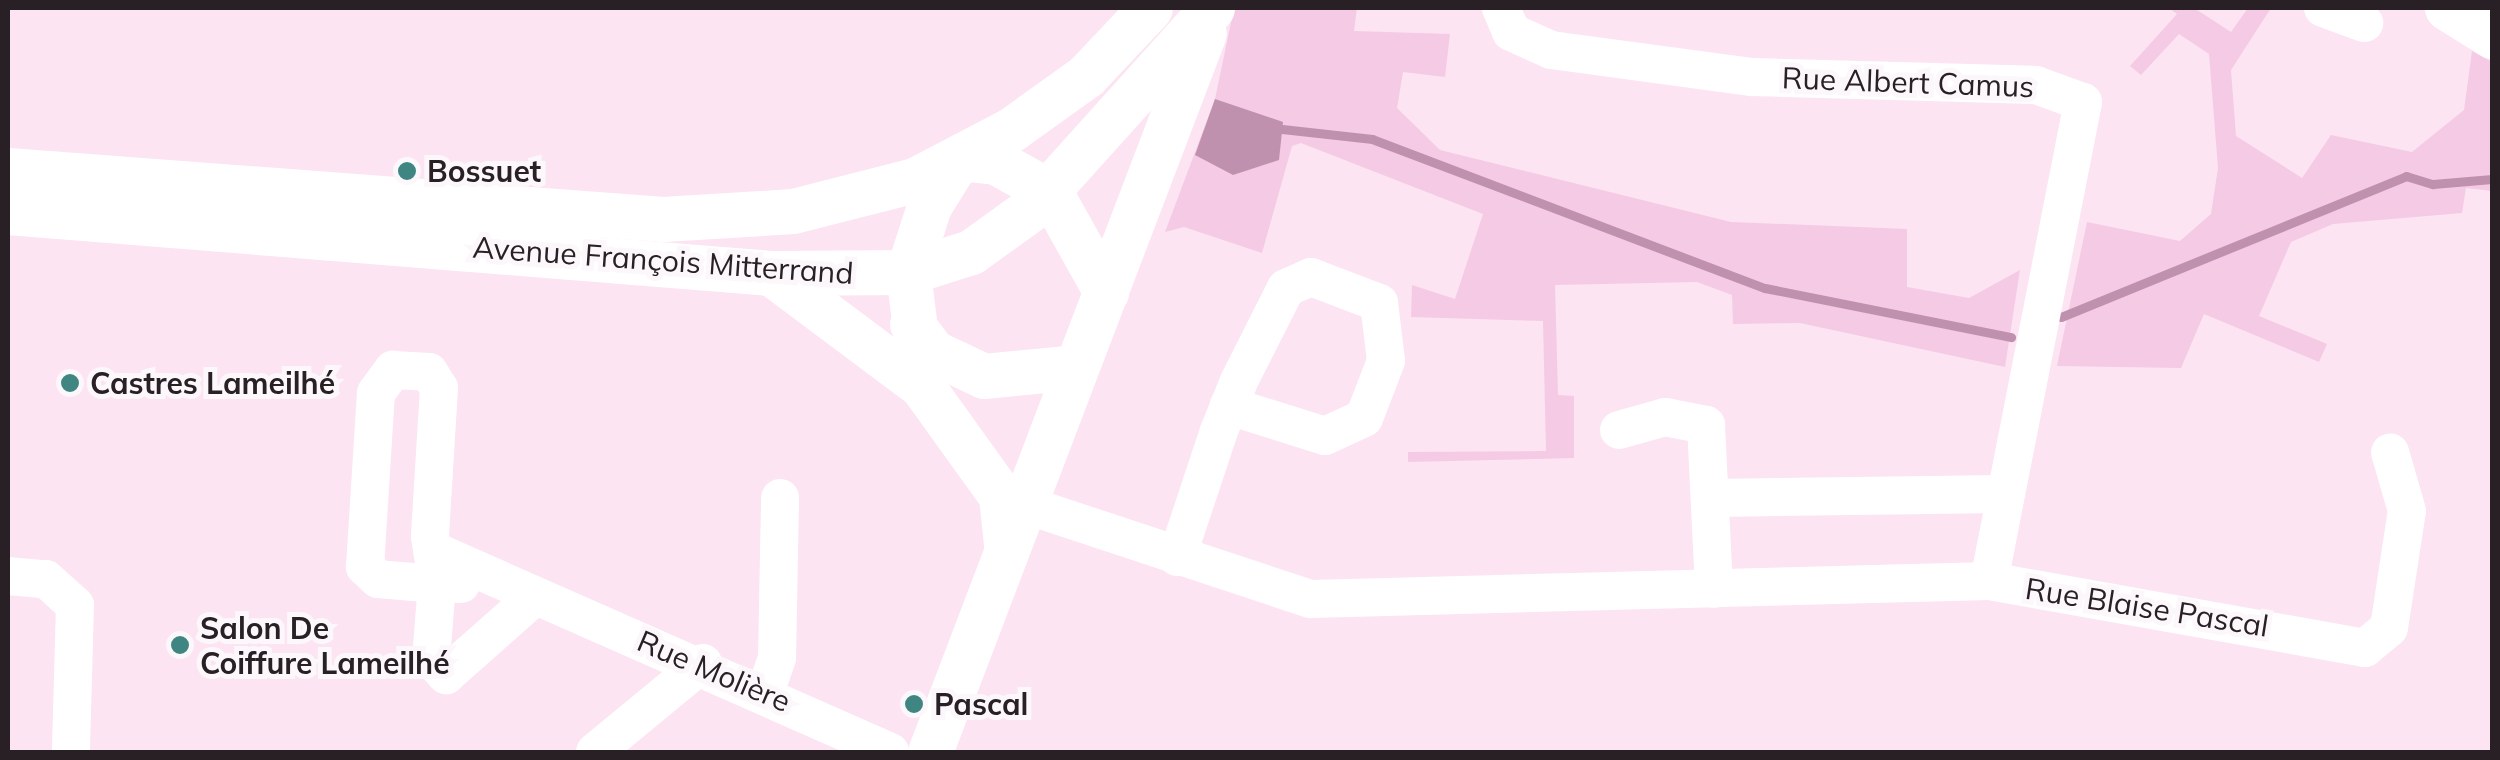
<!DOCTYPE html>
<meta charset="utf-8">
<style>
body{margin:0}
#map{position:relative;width:2500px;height:760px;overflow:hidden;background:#fce4f2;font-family:Mulish,sans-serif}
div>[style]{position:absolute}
.green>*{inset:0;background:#f5cae4}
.water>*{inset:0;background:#c091af}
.stream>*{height:9px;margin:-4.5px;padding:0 4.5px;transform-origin:4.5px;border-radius:4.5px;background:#c091af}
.minor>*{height:38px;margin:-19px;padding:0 19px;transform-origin:19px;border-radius:19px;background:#fff}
.tertiary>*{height:45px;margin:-22.5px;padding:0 22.5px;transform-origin:22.5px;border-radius:22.5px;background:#fff}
.dots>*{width:28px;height:28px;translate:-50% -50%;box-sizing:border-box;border:5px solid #fcf7fa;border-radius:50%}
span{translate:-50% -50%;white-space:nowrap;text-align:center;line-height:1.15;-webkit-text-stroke:10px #fcf7fa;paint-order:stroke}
.street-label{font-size:30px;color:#292025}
.poi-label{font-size:30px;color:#292025;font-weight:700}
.left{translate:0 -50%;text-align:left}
.frame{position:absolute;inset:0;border:10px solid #292025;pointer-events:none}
</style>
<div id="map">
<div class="green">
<div style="clip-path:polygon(1234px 8px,1357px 8px,1354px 31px,1450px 34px,1445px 77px,1403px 72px,1397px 108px,1440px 150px,1731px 222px,1907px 229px,1907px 287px,1969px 298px,2020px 270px,2005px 367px,1800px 323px,1733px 324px,1732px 295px,1697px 282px,1555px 285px,1558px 395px,1574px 396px,1574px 458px,1408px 462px,1408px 452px,1546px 451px,1543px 321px,1411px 317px,1412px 285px,1455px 299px,1483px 214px,1301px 143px,1292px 146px,1262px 253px,1184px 227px,1165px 232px,1215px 99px)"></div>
<div style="clip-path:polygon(2169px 8px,2194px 8px,2231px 32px,2248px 8px,2271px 8px,2231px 70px,2236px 136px,2302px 178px,2331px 135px,2412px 152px,2464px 110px,2472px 51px,2492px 62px,2492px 191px,2466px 188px,2462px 213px,2333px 224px,2291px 242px,2259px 316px,2327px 344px,2319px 362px,2204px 314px,2181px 368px,2057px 366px,2087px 222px,2180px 241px,2211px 214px,2218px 168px,2209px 54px,2179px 34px,2141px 75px,2130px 66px,2177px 14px)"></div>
</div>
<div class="water">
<div style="clip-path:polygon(1215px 99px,1283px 122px,1279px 160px,1233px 175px,1195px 155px)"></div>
</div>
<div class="stream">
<div style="left:1282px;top:129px;width:91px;rotate:6.3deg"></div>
<div style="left:1372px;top:139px;width:420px;rotate:20.8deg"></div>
<div style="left:1765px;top:288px;width:251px;rotate:11.3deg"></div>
<div style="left:2061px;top:317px;width:373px;rotate:-22.2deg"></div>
<div style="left:2406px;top:176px;width:28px;rotate:17deg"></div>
<div style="left:2433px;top:184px;width:59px;rotate:-4.8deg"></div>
</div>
<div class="minor">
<div style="left:1501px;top:8px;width:26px;rotate:67deg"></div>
<div style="left:1511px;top:32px;width:44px;rotate:24.2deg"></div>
<div style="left:1551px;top:50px;width:203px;rotate:7.7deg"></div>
<div style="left:1752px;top:77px;width:284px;rotate:1.6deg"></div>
<div style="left:2036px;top:85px;width:50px;rotate:19.9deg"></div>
<div style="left:2083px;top:102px;width:488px;rotate:101.1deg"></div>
<div style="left:2323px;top:8px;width:44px;rotate:20.1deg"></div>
<div style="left:393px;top:370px;width:36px;rotate:3deg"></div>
<div style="left:429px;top:372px;width:19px;rotate:58deg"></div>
<div style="left:439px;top:388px;width:148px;rotate:93.5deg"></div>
<div style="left:430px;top:536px;width:49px;rotate:81.7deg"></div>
<div style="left:437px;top:584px;width:59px;rotate:-175.2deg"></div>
<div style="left:378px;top:579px;width:18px;rotate:-137deg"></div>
<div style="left:365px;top:567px;width:174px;rotate:-86.4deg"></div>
<div style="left:376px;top:393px;width:29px;rotate:-54deg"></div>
<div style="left:1619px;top:430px;width:48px;rotate:-15.8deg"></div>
<div style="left:1665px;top:417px;width:42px;rotate:11deg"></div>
<div style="left:1706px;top:425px;width:164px;rotate:87.2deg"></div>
<div style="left:1712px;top:498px;width:291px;rotate:-0.8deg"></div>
<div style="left:1023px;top:504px;width:303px;rotate:18.3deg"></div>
<div style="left:1311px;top:599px;width:678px;rotate:-1.52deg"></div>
<div style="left:1989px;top:581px;width:382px;rotate:10.1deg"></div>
<div style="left:2365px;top:648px;width:31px;rotate:-40deg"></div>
<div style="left:2389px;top:628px;width:118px;rotate:-81.3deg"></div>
<div style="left:2407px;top:511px;width:61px;rotate:-106.1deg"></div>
<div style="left:439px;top:553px;width:493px;rotate:23.8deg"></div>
<div style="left:1177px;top:557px;width:133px;rotate:-71.6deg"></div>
<div style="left:1219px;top:431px;width:54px;rotate:-68.2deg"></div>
<div style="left:1239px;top:381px;width:104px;rotate:-63.2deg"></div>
<div style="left:1286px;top:288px;width:27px;rotate:-24deg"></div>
<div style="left:1311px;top:277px;width:73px;rotate:20.9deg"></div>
<div style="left:1379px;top:303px;width:58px;rotate:83.1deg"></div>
<div style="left:1386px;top:361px;width:61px;rotate:111.1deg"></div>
<div style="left:1364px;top:418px;width:43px;rotate:155.2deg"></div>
<div style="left:1325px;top:436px;width:101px;rotate:-162.6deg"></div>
<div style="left:8px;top:576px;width:38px;rotate:5deg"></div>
<div style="left:46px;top:579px;width:39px;rotate:42deg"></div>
<div style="left:75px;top:605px;width:147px;rotate:91.6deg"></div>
<div style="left:461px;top:584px;width:24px;rotate:180deg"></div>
<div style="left:437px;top:584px;width:74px;rotate:94.6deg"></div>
<div style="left:431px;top:658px;width:23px;rotate:49deg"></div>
<div style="left:446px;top:675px;width:116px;rotate:-41.5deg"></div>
<div style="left:766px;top:690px;width:34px;rotate:-71deg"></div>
<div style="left:777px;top:658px;width:160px;rotate:-88.9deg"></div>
<div style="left:595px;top:752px;width:140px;rotate:-39.5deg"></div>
</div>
<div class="tertiary">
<div style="left:2447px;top:8px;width:53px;rotate:31.9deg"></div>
<div style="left:959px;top:158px;width:37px;rotate:6deg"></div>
<div style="left:996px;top:162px;width:62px;rotate:29.1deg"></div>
<div style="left:1050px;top:192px;width:115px;rotate:60.8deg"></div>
<div style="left:8px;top:170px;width:657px;rotate:4.28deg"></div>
<div style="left:663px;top:219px;width:130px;rotate:-3.5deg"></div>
<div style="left:793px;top:211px;width:126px;rotate:-14.3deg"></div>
<div style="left:915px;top:180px;width:110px;rotate:-27.7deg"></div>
<div style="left:1012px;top:129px;width:91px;rotate:-35.6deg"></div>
<div style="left:1086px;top:76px;width:93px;rotate:-46.7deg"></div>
<div style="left:8px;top:212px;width:765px;rotate:4.57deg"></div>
<div style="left:771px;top:273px;width:137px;rotate:-0.4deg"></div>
<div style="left:908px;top:272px;width:66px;rotate:-17.6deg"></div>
<div style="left:971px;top:252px;width:75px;rotate:-35.8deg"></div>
<div style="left:1032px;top:208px;width:269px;rotate:-48deg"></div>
<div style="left:771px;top:273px;width:189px;rotate:36.8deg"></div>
<div style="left:922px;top:386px;width:135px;rotate:54.3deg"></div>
<div style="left:1001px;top:496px;width:48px;rotate:84.1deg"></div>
<div style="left:912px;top:324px;width:35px;rotate:53deg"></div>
<div style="left:933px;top:352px;width:56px;rotate:25.2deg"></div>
<div style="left:984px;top:376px;width:92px;rotate:-5.6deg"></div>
<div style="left:922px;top:386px;width:115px;rotate:-97deg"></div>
<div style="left:908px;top:272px;width:69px;rotate:-72.3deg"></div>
<div style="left:929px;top:206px;width:57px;rotate:-58deg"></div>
<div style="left:930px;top:752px;width:769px;rotate:-69.14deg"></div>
</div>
<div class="dots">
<div style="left:407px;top:171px;background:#3f8683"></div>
<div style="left:70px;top:383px;background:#3f8683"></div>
<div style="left:180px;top:645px;background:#3f8683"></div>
<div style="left:914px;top:704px;background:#3f8683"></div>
</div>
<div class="street-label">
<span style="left:1908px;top:82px;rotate:2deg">Rue Albert Camus</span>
<span style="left:663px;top:260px;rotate:4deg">Avenue François Mitterrand</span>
<span style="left:2147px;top:607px;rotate:9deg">Rue Blaise Pascal</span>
<span style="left:714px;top:671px;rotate:23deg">Rue Molière</span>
</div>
<div class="poi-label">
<span class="left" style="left:427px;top:171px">Bossuet</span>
<span class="left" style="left:90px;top:383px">Castres Lameilhé</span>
<span class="left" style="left:200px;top:645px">Salon De<br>Coiffure Lameilhé</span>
<span class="left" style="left:934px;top:704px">Pascal</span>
</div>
<div class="frame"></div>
</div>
